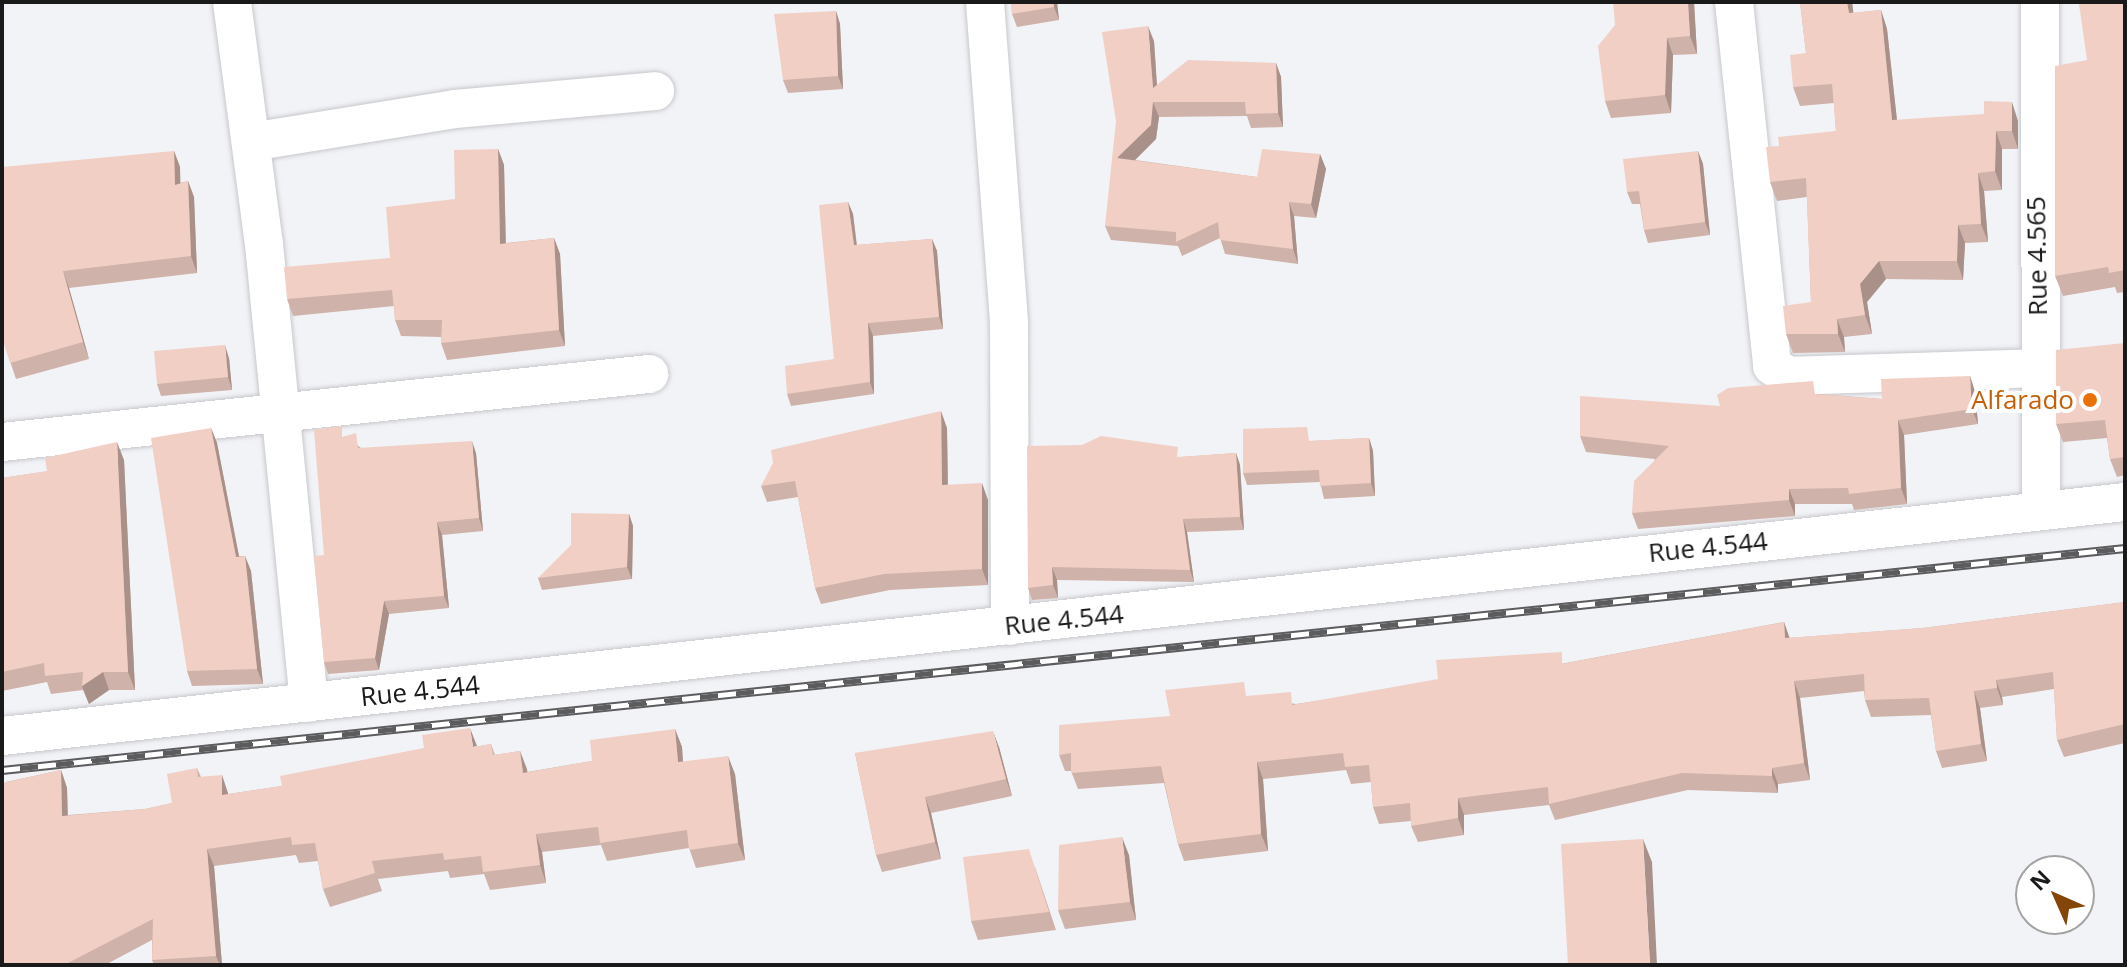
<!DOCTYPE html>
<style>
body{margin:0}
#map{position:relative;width:2127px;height:967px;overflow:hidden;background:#f2f3f7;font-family:"Open Sans",sans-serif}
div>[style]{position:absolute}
.roads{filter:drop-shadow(0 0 2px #c7c8cc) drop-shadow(0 0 2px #c7c8cc)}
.street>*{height:38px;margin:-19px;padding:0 19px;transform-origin:19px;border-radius:19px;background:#fff}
.rail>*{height:9px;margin-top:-4.5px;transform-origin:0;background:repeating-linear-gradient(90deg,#fff 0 18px,#5c5c5e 0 36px);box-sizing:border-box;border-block:2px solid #5c5c5e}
.wall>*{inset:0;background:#cfb2a9}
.shaded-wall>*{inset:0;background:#a9918a}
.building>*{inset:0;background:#f1cfc5}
.dots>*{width:22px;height:22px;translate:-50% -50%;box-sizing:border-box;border:4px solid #fff;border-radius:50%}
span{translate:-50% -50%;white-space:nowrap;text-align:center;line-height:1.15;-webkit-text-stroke:8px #fff;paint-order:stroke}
.street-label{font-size:26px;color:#1a1a1b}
.food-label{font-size:26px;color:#c56008}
.right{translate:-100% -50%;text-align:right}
.frame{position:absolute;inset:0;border:4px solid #1a1a1b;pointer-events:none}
.north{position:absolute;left:2015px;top:855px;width:80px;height:80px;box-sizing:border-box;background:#fff;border:2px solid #a3a3a4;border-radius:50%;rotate:315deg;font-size:22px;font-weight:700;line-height:32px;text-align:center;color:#1a1a1b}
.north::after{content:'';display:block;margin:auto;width:28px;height:36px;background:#844607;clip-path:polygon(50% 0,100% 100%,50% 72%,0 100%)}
</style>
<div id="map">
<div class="roads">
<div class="street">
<div style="left:232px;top:2px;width:244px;rotate:82.5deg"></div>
<div style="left:264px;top:244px;width:461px;rotate:84.4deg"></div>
<div style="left:985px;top:2px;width:322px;rotate:85.7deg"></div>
<div style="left:1009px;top:323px;width:303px;rotate:89.8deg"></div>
<div style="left:1734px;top:2px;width:366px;rotate:84deg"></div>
<div style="left:1772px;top:366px;width:20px;rotate:30deg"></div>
<div style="left:1789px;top:376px;width:250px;rotate:-1.8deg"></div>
<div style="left:2040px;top:2px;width:508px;rotate:89.89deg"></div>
<div style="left:251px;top:142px;width:207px;rotate:-9.2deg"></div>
<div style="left:455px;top:109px;width:201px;rotate:-5.1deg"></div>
<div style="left:2px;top:442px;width:651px;rotate:-6deg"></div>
<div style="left:2px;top:736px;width:2136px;rotate:-6.29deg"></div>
</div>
</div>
<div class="rail">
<div style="left:2px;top:770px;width:2135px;rotate:-5.97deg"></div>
</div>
<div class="wall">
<div style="clip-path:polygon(1011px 2px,1057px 2px,1059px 20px,1017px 27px,1012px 14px)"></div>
<div style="clip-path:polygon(1694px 2px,1697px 54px,1673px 55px,1671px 113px,1611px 118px,1605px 101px,1615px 25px)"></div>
<div style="clip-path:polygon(1800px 2px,1852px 2px,1853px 13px,1881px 10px,1887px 29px,1897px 120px,2018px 121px,2018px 149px,2002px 149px,2002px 190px,1984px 191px,1988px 242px,1965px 243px,1963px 280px,1886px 279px,1867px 302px,1872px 334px,1844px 337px,1845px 352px,1793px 353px,1786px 334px,1811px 302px,1807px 197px,1777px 201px,1770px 182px,1779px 146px,1836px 131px,1834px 103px,1800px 106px,1793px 87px,1806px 53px)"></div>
<div style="clip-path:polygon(2125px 2px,2125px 292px,2117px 293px,2115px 287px,2063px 296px,2055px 276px,2087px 60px)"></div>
<div style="clip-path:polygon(836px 11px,840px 24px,843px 89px,788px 93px,783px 80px)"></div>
<div style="clip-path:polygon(1154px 41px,1157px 85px,1276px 63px,1281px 77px,1283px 127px,1251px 128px,1247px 116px,1159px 117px,1156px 139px,1135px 160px,1257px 177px,1320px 154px,1326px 169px,1316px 218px,1294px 216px,1298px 264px,1225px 254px,1220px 238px,1182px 256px,1178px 246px,1111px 240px,1105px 226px)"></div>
<div style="clip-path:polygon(498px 149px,504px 165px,506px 243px,554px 238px,560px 254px,565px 346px,447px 360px,441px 343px,441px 337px,401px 336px,395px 320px,394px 306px,293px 316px,287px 299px,390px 258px,455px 199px)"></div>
<div style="clip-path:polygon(174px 151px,180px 167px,180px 183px,188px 181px,194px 197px,197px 273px,69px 288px,89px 359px,16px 379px,2px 337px)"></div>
<div style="clip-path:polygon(1698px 151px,1703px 164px,1710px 235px,1648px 243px,1644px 230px,1640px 204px,1632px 204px,1627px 192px)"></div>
<div style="clip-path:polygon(848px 202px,853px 214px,857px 245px,932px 239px,937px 251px,943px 329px,873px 336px,874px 394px,791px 406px,787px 394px,834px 359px)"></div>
<div style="clip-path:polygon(2125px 343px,2125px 475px,2117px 477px,2110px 459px,2107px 438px,2063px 442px,2056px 424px)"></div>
<div style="clip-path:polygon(229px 358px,232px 390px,161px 396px,157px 384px)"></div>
<div style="clip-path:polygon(1970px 376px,1975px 392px,1978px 424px,1904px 435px,1907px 504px,1854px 510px,1852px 504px,1795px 504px,1795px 516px,1638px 529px,1632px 513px,1655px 459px,1586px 452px,1580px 436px,1720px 406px,1818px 394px,1882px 399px)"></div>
<div style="clip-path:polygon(211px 428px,217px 443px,239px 556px,245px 556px,251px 571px,263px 684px,192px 686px,187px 671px)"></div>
<div style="clip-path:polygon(947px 428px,948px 485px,988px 500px,988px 585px,890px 590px,821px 604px,815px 588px,798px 497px,767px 502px,761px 486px)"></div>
<div style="clip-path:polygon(345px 436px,361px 448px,476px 453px,483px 531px,442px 535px,449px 608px,389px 614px,379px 670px,328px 674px,324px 662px,324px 555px)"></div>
<div style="clip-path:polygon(1369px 438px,1373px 451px,1375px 496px,1324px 499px,1320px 482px,1247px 485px,1243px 473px,1311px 441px)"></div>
<div style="clip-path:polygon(1236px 453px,1240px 465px,1244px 530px,1187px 532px,1194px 582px,1057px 580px,1058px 598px,1032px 600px,1028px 588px,1182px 457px)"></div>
<div style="clip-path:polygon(124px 460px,135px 690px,109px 690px,89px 704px,83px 690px,51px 694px,47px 682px,2px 691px,2px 478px)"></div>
<div style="clip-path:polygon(629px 514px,633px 526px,632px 579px,542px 590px,538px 578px)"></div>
<div style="clip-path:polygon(2125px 602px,2125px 743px,2064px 757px,2057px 740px,2054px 689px,2002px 697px,2003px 705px,1980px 708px,1987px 761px,1942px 768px,1936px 751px,1931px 715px,1871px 717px,1865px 700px,1864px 691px,1800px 698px,1810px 780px,1778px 784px,1778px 793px,1688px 790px,1555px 820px,1549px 805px,1464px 815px,1464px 835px,1418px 842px,1411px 826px,1411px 821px,1379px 824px,1373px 807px,1371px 782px,1351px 784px,1346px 770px,1263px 779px,1268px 851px,1184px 861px,1178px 844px,1164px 783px,1078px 789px,1071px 771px,1065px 771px,1059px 755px,1170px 716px,1250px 696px,1296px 704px,1566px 663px,1784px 622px,1789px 638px,1923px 628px)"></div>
<div style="clip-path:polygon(675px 729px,682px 747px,683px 762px,735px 774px,745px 860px,696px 868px,689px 848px,607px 861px,601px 845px,542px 852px,546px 883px,490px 890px,484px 874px,450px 878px,448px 871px,378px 879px,382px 891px,330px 907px,323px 889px,318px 861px,299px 863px,296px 855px,214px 866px,222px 965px,154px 965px,152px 960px,152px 940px,105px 965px,2px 965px,6px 782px,61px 770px,67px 788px,68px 815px,145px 809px,172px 803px,197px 768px,201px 777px,228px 793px,228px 794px,282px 786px,491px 744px,495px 755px,520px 751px,527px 772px,592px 761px)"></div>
<div style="clip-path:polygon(999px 747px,1012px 796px,931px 813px,941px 859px,882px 872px,876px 855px,855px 753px)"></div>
<div style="clip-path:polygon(1129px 855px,1136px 920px,1065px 929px,1058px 910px)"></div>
<div style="clip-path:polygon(1035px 867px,1056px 930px,978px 940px,971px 921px)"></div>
</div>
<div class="shaded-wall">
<div style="clip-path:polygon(1053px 2px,1057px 2px,1059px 20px,1054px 7px)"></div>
<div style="clip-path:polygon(1688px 2px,1694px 2px,1697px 54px,1690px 36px)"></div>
<div style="clip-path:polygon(1847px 2px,1852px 2px,1856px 32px,1849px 13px)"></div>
<div style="clip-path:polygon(1881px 10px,1887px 29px,1899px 139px,1892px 120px)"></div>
<div style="clip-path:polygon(836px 11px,840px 24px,843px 89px,838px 76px)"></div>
<div style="clip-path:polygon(1148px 26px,1154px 41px,1158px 103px,1153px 88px)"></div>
<div style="clip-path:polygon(1667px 38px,1673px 55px,1671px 113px,1665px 95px)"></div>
<div style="clip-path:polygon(1276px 63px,1281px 77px,1283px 127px,1278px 113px)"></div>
<div style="clip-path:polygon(1153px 102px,1159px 117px,1156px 139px,1123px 172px,1117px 158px)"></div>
<div style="clip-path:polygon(2012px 102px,2018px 121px,2018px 149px,2012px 131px)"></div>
<div style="clip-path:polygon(1996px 131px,2002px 149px,2002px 190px,1995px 171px)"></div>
<div style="clip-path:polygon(498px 149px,504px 165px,506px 260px,500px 244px)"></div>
<div style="clip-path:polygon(174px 151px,180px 167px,181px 202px,175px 185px)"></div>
<div style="clip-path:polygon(1698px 151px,1703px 164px,1710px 235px,1705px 222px)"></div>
<div style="clip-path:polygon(1320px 154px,1326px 169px,1316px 218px,1311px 204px)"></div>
<div style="clip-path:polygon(1978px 173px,1984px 191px,1988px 242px,1981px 224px)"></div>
<div style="clip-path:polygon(188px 181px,194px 197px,197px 273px,191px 256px)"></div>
<div style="clip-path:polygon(848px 202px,853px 214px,858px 257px,854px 245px)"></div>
<div style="clip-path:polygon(1289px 202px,1294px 216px,1298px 264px,1293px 249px)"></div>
<div style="clip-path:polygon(1958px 225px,1965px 243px,1963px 280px,1957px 261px)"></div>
<div style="clip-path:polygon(554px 238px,560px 254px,565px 346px,559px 330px)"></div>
<div style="clip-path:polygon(932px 239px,937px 251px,943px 329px,939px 317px)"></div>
<div style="clip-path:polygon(1879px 261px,1886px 279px,1867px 302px,1872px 334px,1865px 315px,1860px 284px)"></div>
<div style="clip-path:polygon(63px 271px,69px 288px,89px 359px,83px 342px)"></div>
<div style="clip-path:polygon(1837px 319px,1844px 337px,1845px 352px,1838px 334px)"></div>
<div style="clip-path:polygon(868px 323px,873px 336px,874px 394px,870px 382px)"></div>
<div style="clip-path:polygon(225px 345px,229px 358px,232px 390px,228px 377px)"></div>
<div style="clip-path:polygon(1970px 376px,1975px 392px,1978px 424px,1972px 409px)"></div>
<div style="clip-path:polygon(941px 411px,947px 428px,948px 502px,942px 485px)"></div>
<div style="clip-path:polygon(1898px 420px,1904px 435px,1907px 504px,1901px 488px)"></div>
<div style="clip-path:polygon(211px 428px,217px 443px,242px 572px,236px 557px)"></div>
<div style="clip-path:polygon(1369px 438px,1373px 451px,1375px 496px,1371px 483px)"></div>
<div style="clip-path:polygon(472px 441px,476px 453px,483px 531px,479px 518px)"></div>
<div style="clip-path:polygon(117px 442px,124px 460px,135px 690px,128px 672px)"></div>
<div style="clip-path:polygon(1236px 453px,1240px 465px,1244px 530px,1240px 517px)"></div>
<div style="clip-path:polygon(982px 483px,988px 500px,988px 585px,982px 569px)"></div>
<div style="clip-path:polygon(1789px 489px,1795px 504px,1795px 516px,1789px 500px)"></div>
<div style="clip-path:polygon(629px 514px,633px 526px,632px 579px,627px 567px)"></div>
<div style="clip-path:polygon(1183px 519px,1187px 532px,1194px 582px,1190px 570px)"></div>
<div style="clip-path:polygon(437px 522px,442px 535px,449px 608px,444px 596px)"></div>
<div style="clip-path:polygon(245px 556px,251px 571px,263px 684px,257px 669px)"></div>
<div style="clip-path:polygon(1052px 567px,1057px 580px,1058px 598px,1053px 585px)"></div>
<div style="clip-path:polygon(384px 601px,389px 614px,379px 670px,375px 658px)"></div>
<div style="clip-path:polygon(1784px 622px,1790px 639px,1785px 638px)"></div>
<div style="clip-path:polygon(103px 672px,109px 690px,89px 704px,82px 686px)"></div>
<div style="clip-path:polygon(1996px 680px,2002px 697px,2003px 705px,1997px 688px)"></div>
<div style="clip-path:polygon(1794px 681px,1800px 698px,1810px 780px,1804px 763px)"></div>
<div style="clip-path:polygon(1974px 691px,1980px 708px,1987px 761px,1981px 744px)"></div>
<div style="clip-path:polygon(470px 728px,477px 746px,473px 747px)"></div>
<div style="clip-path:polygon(675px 729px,682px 747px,684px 780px,678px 762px)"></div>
<div style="clip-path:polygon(993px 731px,999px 747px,1012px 796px,1006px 779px)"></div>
<div style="clip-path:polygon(520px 751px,527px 769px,530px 791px,523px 773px)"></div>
<div style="clip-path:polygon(728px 756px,735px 774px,745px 860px,738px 843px)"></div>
<div style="clip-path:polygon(1257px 762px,1263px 779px,1268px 851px,1261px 834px)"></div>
<div style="clip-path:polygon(1772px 768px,1778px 784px,1778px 793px,1772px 776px)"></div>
<div style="clip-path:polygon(61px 770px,67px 788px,68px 833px,62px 816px)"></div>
<div style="clip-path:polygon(222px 775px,228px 793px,228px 813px,222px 795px)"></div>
<div style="clip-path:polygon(925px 797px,931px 813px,941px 859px,935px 842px)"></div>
<div style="clip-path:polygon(1458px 798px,1464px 815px,1464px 835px,1458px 818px)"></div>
<div style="clip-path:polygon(536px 834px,542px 852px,546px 883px,540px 865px)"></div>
<div style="clip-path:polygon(1122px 837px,1129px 855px,1136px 920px,1130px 902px)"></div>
<div style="clip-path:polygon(1643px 839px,1652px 862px,1657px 965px,1650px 965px)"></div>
<div style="clip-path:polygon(207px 849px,214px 866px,222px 965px,220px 965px,216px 956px)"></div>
</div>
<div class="building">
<div style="clip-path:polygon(1011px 2px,1053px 2px,1054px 7px,1012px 14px)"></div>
<div style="clip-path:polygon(1613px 2px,1688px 2px,1690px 36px,1667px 38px,1665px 95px,1605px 101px,1598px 46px,1615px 25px)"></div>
<div style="clip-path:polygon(1800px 2px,1847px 2px,1849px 13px,1881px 10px,1892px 120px,1984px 114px,1984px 101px,2012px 102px,2012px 131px,1996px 131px,1995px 171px,1978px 173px,1981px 224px,1958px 225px,1957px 261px,1879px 261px,1860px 284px,1865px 315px,1837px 319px,1838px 334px,1786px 334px,1783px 306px,1811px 302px,1806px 178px,1770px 182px,1766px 147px,1779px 146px,1778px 137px,1836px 131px,1832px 84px,1793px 87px,1790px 55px,1806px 53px)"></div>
<div style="clip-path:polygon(2091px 2px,2125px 2px,2125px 270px,2109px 273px,2108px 267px,2055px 276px,2055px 66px,2087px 60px,2079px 4px)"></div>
<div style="clip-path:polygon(836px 11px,838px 76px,783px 80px,774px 14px)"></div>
<div style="clip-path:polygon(1148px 26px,1153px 88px,1188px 60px,1276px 63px,1278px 113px,1246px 114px,1245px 102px,1153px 102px,1151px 125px,1117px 158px,1257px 177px,1262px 149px,1320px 154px,1311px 204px,1289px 202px,1293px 249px,1220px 240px,1218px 222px,1176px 242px,1176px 232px,1105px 226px,1116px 121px,1102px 32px)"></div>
<div style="clip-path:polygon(498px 149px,500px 244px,554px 238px,559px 330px,441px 343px,442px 320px,395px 320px,392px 290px,287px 299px,284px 267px,390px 258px,386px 207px,455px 199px,454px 150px)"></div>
<div style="clip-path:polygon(174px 151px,175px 185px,188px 181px,191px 256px,63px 271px,83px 342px,10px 363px,2px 337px,2px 167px)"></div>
<div style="clip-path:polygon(1698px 151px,1705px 222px,1644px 230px,1639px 191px,1627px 192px,1623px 159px)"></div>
<div style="clip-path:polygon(848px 202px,854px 245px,932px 239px,939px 317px,868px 323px,870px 382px,787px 394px,785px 366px,834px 359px,819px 205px)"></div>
<div style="clip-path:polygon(2125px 343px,2125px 457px,2110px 459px,2105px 420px,2056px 424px,2056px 350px)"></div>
<div style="clip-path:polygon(225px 345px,228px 377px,157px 384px,154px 351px)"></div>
<div style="clip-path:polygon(1970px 376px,1972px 409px,1898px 420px,1901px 488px,1849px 494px,1848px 488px,1789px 489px,1789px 500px,1632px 513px,1634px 481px,1669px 446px,1580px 436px,1580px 396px,1720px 406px,1717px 395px,1728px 388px,1813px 381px,1815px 394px,1882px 399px,1881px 379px)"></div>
<div style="clip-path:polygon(941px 411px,942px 485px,982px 483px,982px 569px,884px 574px,815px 588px,795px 481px,761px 486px,773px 463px,771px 450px)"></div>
<div style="clip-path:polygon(342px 426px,342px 437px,356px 433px,358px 448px,472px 441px,479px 518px,437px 522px,444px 596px,384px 601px,375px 658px,324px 662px,314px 556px,324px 555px,314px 430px)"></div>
<div style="clip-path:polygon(1307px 427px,1309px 441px,1369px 438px,1371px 483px,1320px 486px,1319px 470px,1243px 473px,1243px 429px)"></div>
<div style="clip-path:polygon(211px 428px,236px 557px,245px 556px,257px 669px,187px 671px,151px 438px)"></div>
<div style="clip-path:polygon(1101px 436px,1178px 447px,1177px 457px,1236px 453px,1240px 517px,1183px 519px,1190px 570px,1052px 567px,1053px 585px,1028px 588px,1027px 446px,1082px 445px)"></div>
<div style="clip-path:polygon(117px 442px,128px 672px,103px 672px,82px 686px,83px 672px,45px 676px,44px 663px,2px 672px,2px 478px,47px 471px,45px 458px)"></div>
<div style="clip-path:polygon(571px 513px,629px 514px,627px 567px,538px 578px,571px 545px)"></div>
<div style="clip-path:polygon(2125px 602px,2125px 724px,2057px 740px,2053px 672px,1996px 680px,1997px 688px,1974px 691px,1981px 744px,1936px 751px,1929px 698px,1865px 700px,1864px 674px,1794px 681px,1804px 763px,1772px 768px,1772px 776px,1682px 773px,1549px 804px,1548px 787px,1458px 798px,1458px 818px,1411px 826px,1410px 803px,1373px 807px,1369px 765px,1345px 767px,1343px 753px,1257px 762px,1261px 834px,1178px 844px,1161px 766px,1071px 773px,1071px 753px,1059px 755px,1059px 725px,1170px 716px,1165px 690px,1244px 682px,1246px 696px,1291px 692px,1292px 705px,1438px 679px,1436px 660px,1562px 652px,1562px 664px,1784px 622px,1785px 638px,1923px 628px)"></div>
<div style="clip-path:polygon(470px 728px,473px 747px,491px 744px,493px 755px,520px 751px,523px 773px,592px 761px,590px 740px,675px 729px,678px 762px,728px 756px,738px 843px,689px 850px,687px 830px,600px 843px,598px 827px,536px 834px,540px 865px,483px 872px,481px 856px,444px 860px,443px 853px,372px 861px,375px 873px,323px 889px,315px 843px,292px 845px,291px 837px,207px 849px,216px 956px,152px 960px,153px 919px,64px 965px,2px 965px,2px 773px,3px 783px,61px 770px,62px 816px,145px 809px,172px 803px,167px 774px,197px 768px,198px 777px,222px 775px,222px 795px,282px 786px,280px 776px,424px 748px,422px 735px)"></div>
<div style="clip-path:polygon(993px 731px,1006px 779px,925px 797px,935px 842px,876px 855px,855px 753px)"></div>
<div style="clip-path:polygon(1122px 837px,1130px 902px,1058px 910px,1059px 845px)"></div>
<div style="clip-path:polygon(1643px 839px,1650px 965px,1568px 965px,1561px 844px)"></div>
<div style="clip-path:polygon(1029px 849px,1049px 912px,971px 921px,963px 857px)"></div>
</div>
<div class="dots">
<div style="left:2090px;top:400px;background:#e8710a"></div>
</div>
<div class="street-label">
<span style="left:2037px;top:256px;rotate:-91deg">Rue 4.565</span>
<span style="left:1708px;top:547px;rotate:-6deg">Rue 4.544</span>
<span style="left:1064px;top:620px;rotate:-6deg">Rue 4.544</span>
<span style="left:420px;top:691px;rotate:-6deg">Rue 4.544</span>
</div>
<div class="food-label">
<span class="right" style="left:2074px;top:400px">Alfarado</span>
</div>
<div class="frame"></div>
<div class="north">N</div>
</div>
